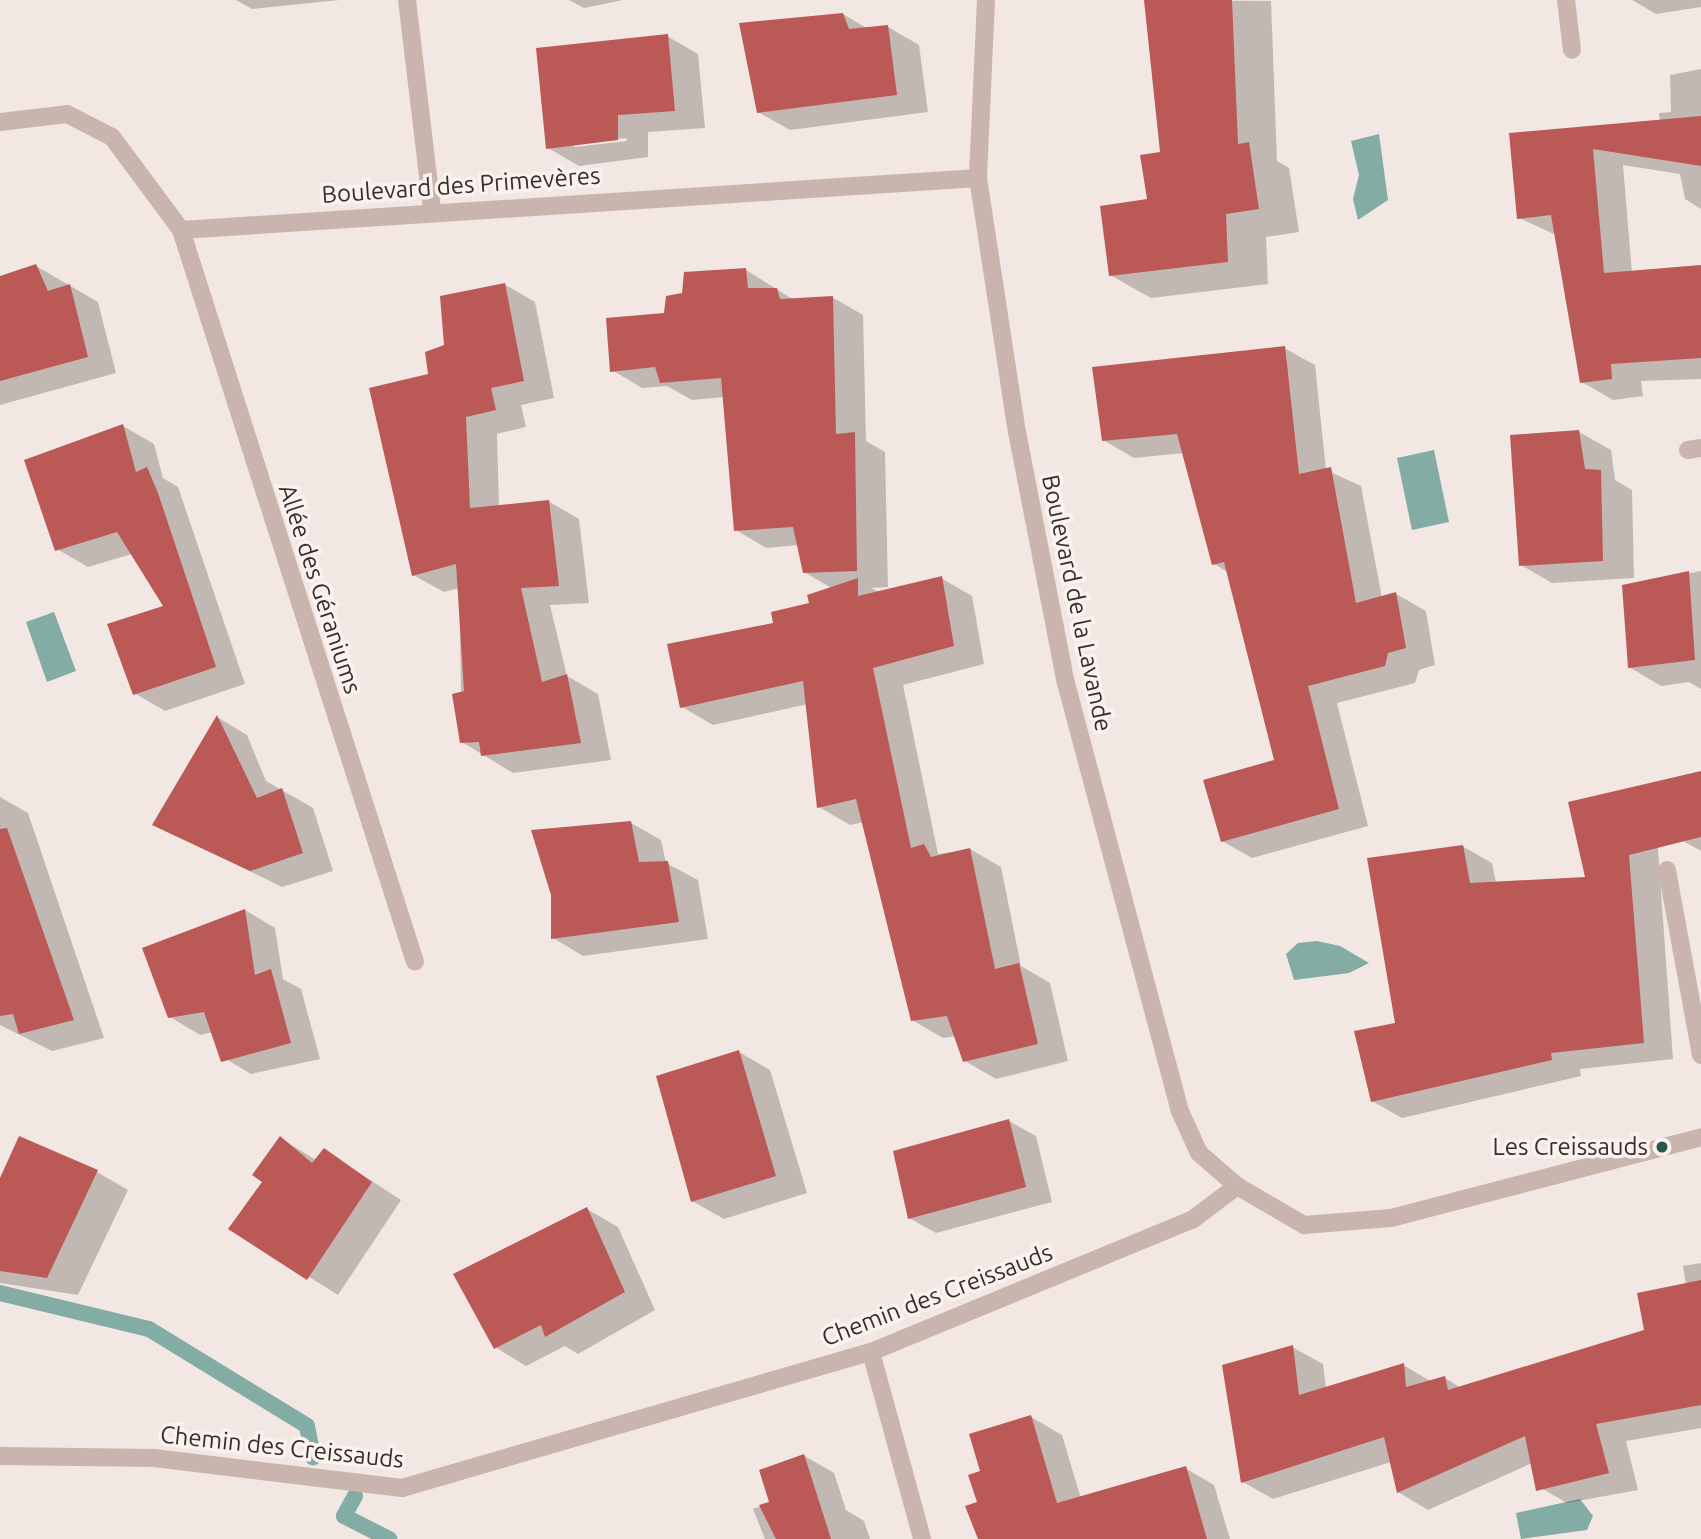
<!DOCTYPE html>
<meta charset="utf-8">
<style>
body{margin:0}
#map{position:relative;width:1701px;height:1539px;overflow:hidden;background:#f2e7e2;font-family:Ubuntu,sans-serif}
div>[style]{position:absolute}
.water>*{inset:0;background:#83aca5}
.shadow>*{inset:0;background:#0003}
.stream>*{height:16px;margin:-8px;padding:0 8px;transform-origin:8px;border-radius:8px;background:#83aca5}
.building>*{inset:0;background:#bb5956}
.lane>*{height:18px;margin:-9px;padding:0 9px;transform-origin:9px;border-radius:9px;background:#c9b5ae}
.street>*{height:18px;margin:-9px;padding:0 9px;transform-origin:9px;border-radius:9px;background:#c9b5ae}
.dots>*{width:19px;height:19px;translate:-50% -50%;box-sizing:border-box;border:4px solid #f9f2ee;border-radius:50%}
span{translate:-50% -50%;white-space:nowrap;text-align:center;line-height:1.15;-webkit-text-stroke:7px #f9f2ee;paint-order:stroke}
.street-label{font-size:24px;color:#382d2c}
.poi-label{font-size:24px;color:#382d2c}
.right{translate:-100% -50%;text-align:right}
</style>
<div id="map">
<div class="water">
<div style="clip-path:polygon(1379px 134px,1388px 200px,1358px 220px,1353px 199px,1359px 175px,1351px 141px)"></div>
<div style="clip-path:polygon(1434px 450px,1449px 522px,1412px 530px,1397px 458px)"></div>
<div style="clip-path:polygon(54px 612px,76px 671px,47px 682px,26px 622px)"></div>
<div style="clip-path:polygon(1317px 941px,1340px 946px,1369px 963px,1349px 973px,1294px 980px,1286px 954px,1298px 943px)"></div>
<div style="clip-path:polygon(1580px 1499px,1593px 1516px,1587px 1530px,1521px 1539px,1516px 1513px)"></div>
</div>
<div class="shadow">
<div style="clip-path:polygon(236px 0,340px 0,252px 9px)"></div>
<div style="clip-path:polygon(569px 0,623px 0,584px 8px)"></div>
<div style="clip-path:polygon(1146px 0,1271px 1px,1277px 161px,1289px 168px,1299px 232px,1266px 237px,1268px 284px,1151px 298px,1110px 275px,1149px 200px,1162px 154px)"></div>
<div style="clip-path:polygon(1632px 0,1701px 0,1701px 7px,1656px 14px)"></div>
<div style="clip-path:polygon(843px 14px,868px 29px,888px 27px,919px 45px,928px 112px,790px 130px,758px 112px)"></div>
<div style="clip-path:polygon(evenodd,667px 36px,698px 54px,705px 128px,648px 132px,648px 157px,579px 166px,548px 148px,667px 36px,626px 138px,627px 141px,574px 147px,574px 144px,626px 138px)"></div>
<div style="clip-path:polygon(1701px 69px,1701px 209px,1685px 199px,1680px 174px,1623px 165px,1632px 273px,1701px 267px,1701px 379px,1641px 381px,1643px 396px,1613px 400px,1582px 382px,1556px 235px,1519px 218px,1511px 135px,1660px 121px,1659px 113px,1671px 112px,1670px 75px)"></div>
<div style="clip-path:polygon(36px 266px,98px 302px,116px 373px,0 405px,0 278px)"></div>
<div style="clip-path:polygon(746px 270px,794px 300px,832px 297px,863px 315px,866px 441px,885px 452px,888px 587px,871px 588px,879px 592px,941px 578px,972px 596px,984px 664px,903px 685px,938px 854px,970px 849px,1001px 867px,1021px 966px,1050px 983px,1068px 1061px,996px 1079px,965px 1061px,956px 1036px,943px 1038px,912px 1020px,863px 822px,850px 825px,819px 807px,808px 704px,713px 725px,682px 707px,775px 625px,833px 589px,804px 572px,799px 545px,766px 548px,736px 530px,724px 397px,692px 400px,667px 386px,642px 388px,612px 370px,684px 295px)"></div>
<div style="clip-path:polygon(504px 284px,535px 302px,554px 398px,521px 405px,526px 427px,497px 434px,499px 506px,548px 501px,579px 519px,589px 603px,550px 605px,567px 676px,598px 694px,611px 760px,513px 773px,462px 742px,459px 588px,444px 592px,413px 575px,430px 376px,446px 346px)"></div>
<div style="clip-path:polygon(1284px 348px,1315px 365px,1326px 470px,1361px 486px,1382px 598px,1396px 594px,1426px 611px,1435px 665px,1419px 670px,1415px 683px,1337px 703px,1368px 826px,1252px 858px,1222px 841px,1276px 762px,1227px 572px,1213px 563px,1184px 453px,1134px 458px,1103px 440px)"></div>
<div style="clip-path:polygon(123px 426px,154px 444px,163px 478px,178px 487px,245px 684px,165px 711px,134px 693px,165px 607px,132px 554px,88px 567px,57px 549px)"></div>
<div style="clip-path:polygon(1579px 432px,1611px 450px,1615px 480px,1632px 490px,1634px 578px,1552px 583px,1521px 565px)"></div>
<div style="clip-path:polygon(1701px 571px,1701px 689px,1689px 682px,1661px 686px,1629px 667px,1624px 586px)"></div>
<div style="clip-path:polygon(217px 717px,247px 735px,266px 781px,313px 808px,333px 871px,282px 887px,155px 825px)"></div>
<div style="clip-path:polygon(1701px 772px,1701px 851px,1683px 841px)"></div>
<div style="clip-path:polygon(0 797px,28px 813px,104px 1038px,52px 1051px,0 1025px)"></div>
<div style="clip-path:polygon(1655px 807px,1673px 1059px,1580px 1069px,1581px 1076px,1402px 1118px,1372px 1101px,1462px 846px,1492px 863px,1496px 883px,1588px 878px)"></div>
<div style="clip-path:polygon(631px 823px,661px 840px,666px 863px,698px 880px,708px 939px,583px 956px,553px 938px)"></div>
<div style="clip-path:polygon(245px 910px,275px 928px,283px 979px,301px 989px,320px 1059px,251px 1074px,221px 1056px,213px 1032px,200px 1035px,170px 1017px)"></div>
<div style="clip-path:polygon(739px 1052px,770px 1070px,807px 1193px,724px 1219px,692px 1201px)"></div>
<div style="clip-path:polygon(1009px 1121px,1036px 1136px,1052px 1202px,936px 1233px,909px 1218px)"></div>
<div style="clip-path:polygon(280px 1138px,316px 1160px,324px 1150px,401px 1200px,338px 1295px,231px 1228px,265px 1181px)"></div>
<div style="clip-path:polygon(97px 1172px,128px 1190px,78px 1295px,0 1283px,0 1182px)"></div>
<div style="clip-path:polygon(587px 1209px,618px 1227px,655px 1310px,578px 1354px,565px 1346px,526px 1366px,495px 1347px)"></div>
<div style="clip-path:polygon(1701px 1263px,1701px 1428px,1626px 1441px,1638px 1490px,1567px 1503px,1536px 1485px,1532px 1463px,1428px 1510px,1398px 1492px,1391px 1462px,1273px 1499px,1243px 1482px,1292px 1347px,1323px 1364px,1326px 1389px,1403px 1365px,1432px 1382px,1445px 1378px,1461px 1388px,1646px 1332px,1686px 1285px,1683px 1266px)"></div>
<div style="clip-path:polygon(1031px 1417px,1062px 1435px,1093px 1539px,980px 1539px,982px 1472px)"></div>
<div style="clip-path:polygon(803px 1455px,834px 1473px,846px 1510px,864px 1521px,870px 1539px,765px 1539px,753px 1509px,771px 1503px)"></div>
<div style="clip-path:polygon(1185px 1468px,1214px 1485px,1230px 1539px,1120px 1539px)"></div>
</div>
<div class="stream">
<div style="left:0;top:1293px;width:153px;rotate:13.6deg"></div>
<div style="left:149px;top:1329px;width:185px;rotate:31.5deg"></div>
<div style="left:307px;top:1426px;width:32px;rotate:79deg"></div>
<div style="left:355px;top:1496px;width:23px;rotate:119deg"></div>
<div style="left:344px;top:1516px;width:51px;rotate:27.1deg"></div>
</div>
<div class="building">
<div style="clip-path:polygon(1144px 0,1232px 0,1238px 144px,1249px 142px,1259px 209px,1226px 214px,1228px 262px,1109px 276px,1100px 206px,1147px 199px,1140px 155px,1160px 152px)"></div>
<div style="clip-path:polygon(843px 13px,849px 29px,888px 25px,897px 95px,757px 113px,739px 23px)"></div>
<div style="clip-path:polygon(668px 34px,675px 111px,618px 115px,618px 140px,546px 149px,536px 48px)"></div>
<div style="clip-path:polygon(1701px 116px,1701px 166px,1593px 149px,1604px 273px,1701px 265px,1701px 358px,1611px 364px,1612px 379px,1580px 383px,1551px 215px,1517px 219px,1509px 133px)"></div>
<div style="clip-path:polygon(36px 264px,48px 291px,70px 284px,88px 357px,0 381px,0 276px)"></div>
<div style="clip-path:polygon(746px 268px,748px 288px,777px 288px,780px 299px,833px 296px,836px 434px,855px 432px,857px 571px,803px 573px,793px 527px,734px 531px,721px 378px,660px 383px,655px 367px,610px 372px,606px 318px,664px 313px,666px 296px,682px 293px,684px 272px)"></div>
<div style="clip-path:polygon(505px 283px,524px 381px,491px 388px,496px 410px,466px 417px,470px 508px,549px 500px,559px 586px,521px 588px,542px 682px,567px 674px,581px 743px,481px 756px,479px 742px,460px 743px,452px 694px,464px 691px,456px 564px,412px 576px,369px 388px,428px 374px,425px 352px,444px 345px,440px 296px)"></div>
<div style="clip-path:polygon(1285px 346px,1299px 474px,1331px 467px,1356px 603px,1396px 592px,1406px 648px,1388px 653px,1385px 666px,1308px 686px,1339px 809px,1221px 842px,1203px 780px,1274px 760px,1224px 562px,1212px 565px,1177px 434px,1102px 441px,1092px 367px)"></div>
<div style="clip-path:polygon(123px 424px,136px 472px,147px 467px,158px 493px,216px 667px,133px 695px,107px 624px,163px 606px,117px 532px,55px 551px,24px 460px)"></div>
<div style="clip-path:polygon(1579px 430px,1585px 469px,1601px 470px,1603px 561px,1519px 566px,1510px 435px)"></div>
<div style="clip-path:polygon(1689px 571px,1695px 660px,1628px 668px,1622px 585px)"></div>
<div style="clip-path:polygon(942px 576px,954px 646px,873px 668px,911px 848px,924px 844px,931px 857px,970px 848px,995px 969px,1019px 963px,1038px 1044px,963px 1062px,947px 1016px,911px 1021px,856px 799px,817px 808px,803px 681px,680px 708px,667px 644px,773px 623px,771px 612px,809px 603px,807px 595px,858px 578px,858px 596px)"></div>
<div style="clip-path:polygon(217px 715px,257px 798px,282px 788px,303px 853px,250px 871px,152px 825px)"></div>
<div style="clip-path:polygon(1701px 771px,1701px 837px,1629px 855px,1644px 1043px,1551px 1053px,1552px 1060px,1371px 1102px,1354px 1031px,1395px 1023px,1367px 858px,1463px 845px,1470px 883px,1585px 877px,1568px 802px)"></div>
<div style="clip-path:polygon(631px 821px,639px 862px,668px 861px,679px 922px,551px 939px,551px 895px,531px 830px)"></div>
<div style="clip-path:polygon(7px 828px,74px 1020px,19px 1034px,13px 1014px,0 1016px,0 829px)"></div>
<div style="clip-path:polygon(245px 909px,255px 975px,271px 969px,291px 1043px,221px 1062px,204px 1012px,168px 1018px,142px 948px)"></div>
<div style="clip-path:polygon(739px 1050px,776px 1176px,691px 1202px,656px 1076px)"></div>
<div style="clip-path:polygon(1009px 1119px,1026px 1187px,908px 1219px,893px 1151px)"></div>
<div style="clip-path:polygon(19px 1136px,98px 1170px,47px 1278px,0 1271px,0 1178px)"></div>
<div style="clip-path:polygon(280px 1136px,312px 1163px,324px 1148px,372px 1182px,307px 1280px,228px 1229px,262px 1182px,252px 1175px)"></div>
<div style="clip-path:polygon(587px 1207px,625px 1292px,545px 1337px,541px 1325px,494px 1349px,453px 1274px)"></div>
<div style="clip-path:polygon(1701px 1280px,1701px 1405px,1596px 1424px,1609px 1473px,1536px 1491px,1525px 1436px,1397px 1493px,1384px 1437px,1241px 1483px,1222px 1365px,1293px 1345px,1299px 1395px,1404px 1363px,1406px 1387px,1445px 1376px,1448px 1390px,1644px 1330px,1637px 1293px)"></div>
<div style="clip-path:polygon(1031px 1415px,1057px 1503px,1186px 1466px,1207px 1539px,978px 1539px,965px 1506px,977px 1502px,968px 1475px,980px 1471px,969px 1434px)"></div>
<div style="clip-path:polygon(804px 1454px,831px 1539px,776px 1539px,759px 1505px,769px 1502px,759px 1470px)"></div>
</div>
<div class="lane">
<div style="left:1566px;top:0;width:50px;rotate:83.2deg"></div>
<div style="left:1688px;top:450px;width:13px;rotate:-9deg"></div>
<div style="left:1667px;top:870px;width:188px;rotate:79.6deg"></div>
</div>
<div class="street">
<div style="left:407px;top:0;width:210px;rotate:83.2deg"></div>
<div style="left:986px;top:0;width:178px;rotate:92.6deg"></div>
<div style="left:978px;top:178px;width:257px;rotate:81.3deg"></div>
<div style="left:1017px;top:432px;width:256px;rotate:79deg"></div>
<div style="left:1066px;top:683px;width:441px;rotate:75.1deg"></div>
<div style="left:1179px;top:1109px;width:48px;rotate:65.6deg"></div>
<div style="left:1199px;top:1153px;width:50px;rotate:41deg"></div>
<div style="left:1237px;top:1186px;width:78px;rotate:30.2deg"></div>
<div style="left:1304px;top:1225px;width:87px;rotate:-4.6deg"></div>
<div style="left:1391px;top:1218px;width:320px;rotate:-14.6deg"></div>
<div style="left:0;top:122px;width:67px;rotate:-6.8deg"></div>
<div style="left:67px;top:114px;width:51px;rotate:27.1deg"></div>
<div style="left:112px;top:137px;width:116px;rotate:53.4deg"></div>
<div style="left:181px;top:230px;width:799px;rotate:-3.73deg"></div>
<div style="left:181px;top:230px;width:768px;rotate:72.27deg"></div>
<div style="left:871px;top:1352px;width:194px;rotate:74.7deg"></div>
<div style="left:0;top:1456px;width:154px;rotate:0.7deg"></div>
<div style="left:154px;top:1458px;width:250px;rotate:6.9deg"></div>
<div style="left:402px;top:1488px;width:488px;rotate:-16.2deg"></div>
<div style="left:871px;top:1352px;width:347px;rotate:-22.4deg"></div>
<div style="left:1192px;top:1220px;width:56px;rotate:-37.1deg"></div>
</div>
<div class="dots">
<div style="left:1662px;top:1147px;background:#25574f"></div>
</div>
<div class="street-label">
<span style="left:461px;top:185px;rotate:-4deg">Boulevard des Primevères</span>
<span style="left:320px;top:589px;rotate:72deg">Allée des Géraniums</span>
<span style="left:1077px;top:603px;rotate:78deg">Boulevard de la Lavande</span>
<span style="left:937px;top:1295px;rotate:-21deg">Chemin des Creissauds</span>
<span style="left:282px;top:1447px;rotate:6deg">Chemin des Creissauds</span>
</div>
<div class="poi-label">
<span class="right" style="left:1648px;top:1147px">Les Creissauds</span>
</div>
</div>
